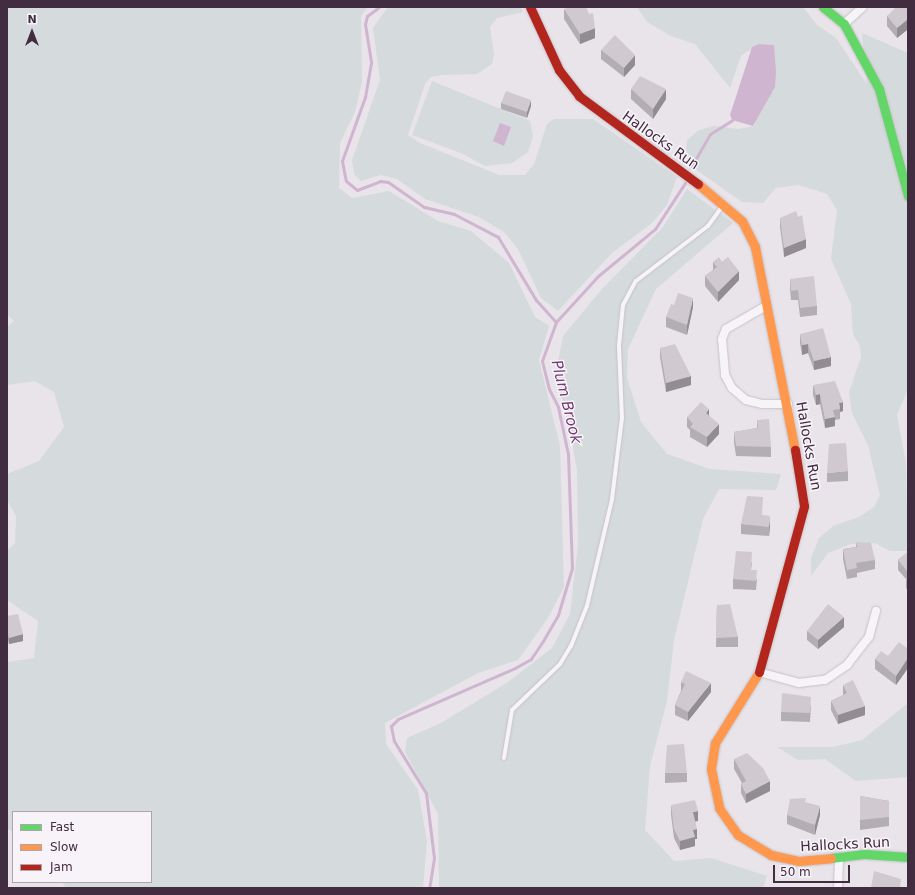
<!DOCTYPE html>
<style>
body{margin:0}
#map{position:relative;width:915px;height:895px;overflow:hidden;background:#e9e4e9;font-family:"DejaVu Sans",sans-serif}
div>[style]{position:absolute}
.green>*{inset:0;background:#d5dadd}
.water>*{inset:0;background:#d0b5d1}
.stream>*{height:3px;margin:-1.5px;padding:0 1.5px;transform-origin:1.5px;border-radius:1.5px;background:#d0b5d1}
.roads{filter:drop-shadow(0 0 1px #c7c2c7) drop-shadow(0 0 1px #c7c2c7)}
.lane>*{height:4px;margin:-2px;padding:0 2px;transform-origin:2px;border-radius:2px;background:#f6f4f6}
.street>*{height:8px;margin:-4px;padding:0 4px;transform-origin:4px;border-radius:4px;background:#f6f4f6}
.fast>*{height:9px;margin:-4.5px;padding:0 4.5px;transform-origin:4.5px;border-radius:4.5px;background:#63d668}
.slow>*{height:9px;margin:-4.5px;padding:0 4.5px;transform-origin:4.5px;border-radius:4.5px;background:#ff974d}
.jam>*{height:9px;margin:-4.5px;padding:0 4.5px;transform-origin:4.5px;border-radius:4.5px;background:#b3261e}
.wall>*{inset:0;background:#b3aeb3}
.shaded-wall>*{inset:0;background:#928d92}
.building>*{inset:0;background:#d0cad0}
span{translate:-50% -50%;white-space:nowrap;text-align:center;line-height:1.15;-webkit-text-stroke:3px #f8f3f8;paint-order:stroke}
.street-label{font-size:14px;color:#412c40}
.water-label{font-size:15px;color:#723973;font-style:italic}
.frame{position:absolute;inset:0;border:8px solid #412c40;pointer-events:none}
.legend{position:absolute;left:12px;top:811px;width:140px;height:72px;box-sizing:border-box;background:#f8f3f8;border:1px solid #afa3ae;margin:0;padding:5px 7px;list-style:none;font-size:12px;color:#412c40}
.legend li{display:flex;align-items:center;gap:8px;height:20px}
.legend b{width:20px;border:1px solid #afa3ae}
.north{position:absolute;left:12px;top:12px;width:40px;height:40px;-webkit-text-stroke:3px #f8f3f8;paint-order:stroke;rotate:0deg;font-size:11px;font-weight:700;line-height:16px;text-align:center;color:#412c40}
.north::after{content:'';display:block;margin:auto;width:14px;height:18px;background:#412c40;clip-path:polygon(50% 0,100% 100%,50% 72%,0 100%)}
.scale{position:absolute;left:773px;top:865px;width:77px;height:18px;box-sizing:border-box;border:2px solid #412c40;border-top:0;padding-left:5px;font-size:12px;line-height:14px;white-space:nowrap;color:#412c40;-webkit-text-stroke:3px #f8f3f8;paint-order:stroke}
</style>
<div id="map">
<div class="green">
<div style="clip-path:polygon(7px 7px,368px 7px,361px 16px,362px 82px,355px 112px,340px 143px,339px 188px,352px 198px,389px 191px,438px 221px,471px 231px,509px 263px,535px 317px,549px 326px,539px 360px,560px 446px,564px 587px,548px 618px,518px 660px,478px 673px,385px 723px,386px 744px,418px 790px,427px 841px,423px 888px,66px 888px,62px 882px,151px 882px,151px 812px,13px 812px,13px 832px,7px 828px,7px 662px,34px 658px,38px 621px,7px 600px,7px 551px,15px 543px,16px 516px,7px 500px,7px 474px,39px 461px,64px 427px,54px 392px,35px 381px,7px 385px,7px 327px,14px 321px,7px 314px)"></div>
<div style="clip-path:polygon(388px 7px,521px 7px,523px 12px,497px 18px,490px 27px,494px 54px,492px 64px,477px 74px,443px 75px,431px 77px,425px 84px,408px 135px,420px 143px,499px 175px,525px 175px,534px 164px,547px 124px,554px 119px,593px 119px,677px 177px,667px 205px,652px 223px,612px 253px,558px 311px,541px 298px,518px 249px,504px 232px,479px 217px,425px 199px,397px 179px,381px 175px,361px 181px,354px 174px,352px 160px,380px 80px,373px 28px)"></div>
<div style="clip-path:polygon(637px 7px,803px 7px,817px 25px,836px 38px,867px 84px,862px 33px,908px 53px,908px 389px,897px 415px,906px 463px,908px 551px,890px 551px,875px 543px,851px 544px,828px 553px,811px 576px,811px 558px,819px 538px,833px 526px,859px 517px,874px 507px,880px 495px,868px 445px,852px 413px,849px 392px,861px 357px,860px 346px,853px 334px,851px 304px,831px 259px,837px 210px,827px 194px,799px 185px,776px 188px,763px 203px,742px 202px,698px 171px,686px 154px,687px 140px,699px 130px,714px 126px,739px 129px,754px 126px,774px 45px,759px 44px,741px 56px,730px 88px,695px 44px,671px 36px,647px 22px)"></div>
<div style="clip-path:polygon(432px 81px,530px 121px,533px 136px,528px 152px,512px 163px,485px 166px,461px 153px,412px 135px)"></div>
<div style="clip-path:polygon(687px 189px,733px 223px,656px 289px,628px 349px,627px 378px,641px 422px,667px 454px,710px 469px,781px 474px,776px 490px,719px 489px,703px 519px,674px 640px,667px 701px,650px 766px,645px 830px,674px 861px,711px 858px,767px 876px,763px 888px,439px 888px,438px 814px,405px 752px,407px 738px,441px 723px,508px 682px,552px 648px,570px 614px,578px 544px,577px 470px,566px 409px,555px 377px,563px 336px,601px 290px,663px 227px)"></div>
<div style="clip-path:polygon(908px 703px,908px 777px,856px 781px,825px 759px,798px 760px,777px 747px,833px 747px,862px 740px)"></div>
</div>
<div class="water">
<div style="clip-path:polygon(759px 44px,774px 45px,776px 72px,775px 87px,753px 126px,732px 120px,730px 115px,752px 47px)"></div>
<div style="clip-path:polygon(500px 123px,511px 127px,504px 146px,493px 141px)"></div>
</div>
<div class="stream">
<div style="left:379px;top:7px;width:15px;rotate:143deg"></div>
<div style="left:367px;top:16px;width:8px;rotate:104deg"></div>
<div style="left:365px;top:24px;width:39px;rotate:81deg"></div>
<div style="left:371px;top:63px;width:35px;rotate:100deg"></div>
<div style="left:365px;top:97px;width:68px;rotate:109.8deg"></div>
<div style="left:342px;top:161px;width:20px;rotate:79deg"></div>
<div style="left:346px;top:181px;width:14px;rotate:39deg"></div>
<div style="left:357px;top:190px;width:25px;rotate:-21deg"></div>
<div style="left:380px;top:181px;width:8px;rotate:7deg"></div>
<div style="left:388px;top:182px;width:44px;rotate:34.8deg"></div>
<div style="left:424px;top:207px;width:31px;rotate:13deg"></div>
<div style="left:454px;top:214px;width:50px;rotate:27.6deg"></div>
<div style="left:498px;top:237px;width:74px;rotate:58.9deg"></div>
<div style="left:536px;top:300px;width:30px;rotate:48deg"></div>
<div style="left:556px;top:322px;width:41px;rotate:109.7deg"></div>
<div style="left:542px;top:361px;width:29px;rotate:76deg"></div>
<div style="left:549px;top:389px;width:20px;rotate:63deg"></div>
<div style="left:558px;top:407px;width:48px;rotate:78deg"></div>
<div style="left:568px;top:454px;width:114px;rotate:88deg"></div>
<div style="left:572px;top:568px;width:49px;rotate:106.6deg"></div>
<div style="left:558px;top:615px;width:30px;rotate:120deg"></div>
<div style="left:543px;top:641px;width:22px;rotate:124deg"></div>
<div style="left:531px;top:659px;width:18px;rotate:151deg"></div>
<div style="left:515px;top:668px;width:128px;rotate:156.4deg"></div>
<div style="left:398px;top:719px;width:10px;rotate:135deg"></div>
<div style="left:391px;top:726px;width:15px;rotate:79deg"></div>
<div style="left:394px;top:741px;width:61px;rotate:58.4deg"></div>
<div style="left:426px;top:793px;width:65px;rotate:83deg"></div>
<div style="left:434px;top:858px;width:30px;rotate:99deg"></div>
<div style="left:691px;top:167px;width:38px;rotate:-60deg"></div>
<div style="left:710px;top:134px;width:26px;rotate:-32deg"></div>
<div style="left:556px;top:322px;width:62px;rotate:-47.6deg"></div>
<div style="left:598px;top:276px;width:74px;rotate:-39.5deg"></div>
<div style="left:655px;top:229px;width:55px;rotate:-56.9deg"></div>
</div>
<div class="roads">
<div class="lane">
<div style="left:504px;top:758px;width:49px;rotate:-80.5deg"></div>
<div style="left:512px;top:710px;width:66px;rotate:-43.8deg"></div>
<div style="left:560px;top:664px;width:21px;rotate:-59deg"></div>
<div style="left:571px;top:646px;width:43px;rotate:-68.2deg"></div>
<div style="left:587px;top:606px;width:110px;rotate:-76.8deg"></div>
<div style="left:612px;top:499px;width:82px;rotate:-83deg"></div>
<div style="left:622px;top:418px;width:73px;rotate:-92.4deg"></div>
<div style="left:619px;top:345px;width:40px;rotate:-84.3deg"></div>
<div style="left:623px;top:305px;width:27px;rotate:-62deg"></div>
<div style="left:636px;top:281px;width:91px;rotate:-37.4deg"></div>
<div style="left:708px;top:226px;width:27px;rotate:-54deg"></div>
</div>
<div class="street">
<div style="left:844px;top:24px;width:25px;rotate:-42deg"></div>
<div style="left:766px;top:306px;width:46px;rotate:150.1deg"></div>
<div style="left:726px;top:329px;width:11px;rotate:112deg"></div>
<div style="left:722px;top:339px;width:36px;rotate:85deg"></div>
<div style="left:725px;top:375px;width:15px;rotate:62deg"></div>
<div style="left:732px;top:388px;width:18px;rotate:41deg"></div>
<div style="left:746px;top:400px;width:16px;rotate:14deg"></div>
<div style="left:762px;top:404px;width:26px"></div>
<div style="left:759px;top:672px;width:41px;rotate:15.4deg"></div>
<div style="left:799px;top:683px;width:26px;rotate:-7deg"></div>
<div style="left:825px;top:680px;width:27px;rotate:-34deg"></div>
<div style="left:847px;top:665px;width:36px;rotate:-52deg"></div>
<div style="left:869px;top:637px;width:27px;rotate:-75deg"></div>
<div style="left:838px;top:888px;width:30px;rotate:-88deg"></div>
</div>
<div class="fast">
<div style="left:823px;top:7px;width:27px;rotate:39deg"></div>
<div style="left:844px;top:24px;width:74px;rotate:61.7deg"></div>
<div style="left:879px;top:89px;width:111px;rotate:74.8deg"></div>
<div style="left:831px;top:858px;width:34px;rotate:-7deg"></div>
<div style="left:865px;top:854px;width:43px;rotate:4deg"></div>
</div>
<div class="slow">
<div style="left:698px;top:184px;width:57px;rotate:40.1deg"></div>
<div style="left:742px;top:221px;width:29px;rotate:63deg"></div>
<div style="left:755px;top:247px;width:207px;rotate:78.9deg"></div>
<div style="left:759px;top:672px;width:84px;rotate:121.8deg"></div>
<div style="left:715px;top:743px;width:26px;rotate:99deg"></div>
<div style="left:711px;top:769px;width:40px;rotate:78deg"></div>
<div style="left:719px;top:808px;width:33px;rotate:55deg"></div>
<div style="left:738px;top:835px;width:39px;rotate:31deg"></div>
<div style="left:771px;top:855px;width:29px;rotate:12deg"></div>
<div style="left:799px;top:861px;width:32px;rotate:-5deg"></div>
</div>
<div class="jam">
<div style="left:530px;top:7px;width:69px;rotate:65.3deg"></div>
<div style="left:559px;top:70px;width:33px;rotate:52deg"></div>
<div style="left:579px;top:96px;width:148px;rotate:36.5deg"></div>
<div style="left:759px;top:672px;width:172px;rotate:-74.8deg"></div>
<div style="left:804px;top:506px;width:57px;rotate:-99.1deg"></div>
</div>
</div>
<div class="wall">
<div style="clip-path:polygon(908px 7px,908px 31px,907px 30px,897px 38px,887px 26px,887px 16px)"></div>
<div style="clip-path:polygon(564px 9px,595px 38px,580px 44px,564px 19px)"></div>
<div style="clip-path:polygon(601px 50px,635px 65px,624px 77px,601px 59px)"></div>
<div style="clip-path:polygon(631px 89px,666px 99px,653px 119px,631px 99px)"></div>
<div style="clip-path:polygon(501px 103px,531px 106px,527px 118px,501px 109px)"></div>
<div style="clip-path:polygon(780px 218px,806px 248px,784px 257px,780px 227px)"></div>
<div style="clip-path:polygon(713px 262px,722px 262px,739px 280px,718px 302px,705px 286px,705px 276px,713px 270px)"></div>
<div style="clip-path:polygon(790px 279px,817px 306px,817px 315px,800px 317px,798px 300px,791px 300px,790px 289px)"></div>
<div style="clip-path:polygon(674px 305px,693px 307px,687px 335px,666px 327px,666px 317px)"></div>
<div style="clip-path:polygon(800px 334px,831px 366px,814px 370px,808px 353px,802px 355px,800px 343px)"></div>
<div style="clip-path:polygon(660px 348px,691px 385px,666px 392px,660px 357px)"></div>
<div style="clip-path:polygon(813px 385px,843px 411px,840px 412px,840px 419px,835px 420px,835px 426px,825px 428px,820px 404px,816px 405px,813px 395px)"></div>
<div style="clip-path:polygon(709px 415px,719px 434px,707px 447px,690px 437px,690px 430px,687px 427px,687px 417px)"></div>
<div style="clip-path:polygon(757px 420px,771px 447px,771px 457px,736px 456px,734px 442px,734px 432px,757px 428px)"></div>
<div style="clip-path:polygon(848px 471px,848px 481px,827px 482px,827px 473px)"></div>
<div style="clip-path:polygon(741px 524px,770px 525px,769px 536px,741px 534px)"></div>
<div style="clip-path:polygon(856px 542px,875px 560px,875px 569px,857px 573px,857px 577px,847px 579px,843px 559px,843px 549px,856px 547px)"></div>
<div style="clip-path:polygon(908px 552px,908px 591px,906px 588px,906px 579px,898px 570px,898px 560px)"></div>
<div style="clip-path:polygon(752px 562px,751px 570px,757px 580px,756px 590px,733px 589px,733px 579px)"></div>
<div style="clip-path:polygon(717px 605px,738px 637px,738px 647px,716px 647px)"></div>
<div style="clip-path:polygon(7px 616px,23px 641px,9px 644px,7px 637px)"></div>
<div style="clip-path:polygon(844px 627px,818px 649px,807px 640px,807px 631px)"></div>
<div style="clip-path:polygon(908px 649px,908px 668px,896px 685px,875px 669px,875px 659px,888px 656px)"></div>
<div style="clip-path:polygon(681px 682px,711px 692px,688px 721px,675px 715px,675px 705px,681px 691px)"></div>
<div style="clip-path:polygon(843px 685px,865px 715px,838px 724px,831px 710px,831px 701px,843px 695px)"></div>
<div style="clip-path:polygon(811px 706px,810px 722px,781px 721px,781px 712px)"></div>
<div style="clip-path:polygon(734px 759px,770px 791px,746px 803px,741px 793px,741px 784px,742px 783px,734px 769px)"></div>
<div style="clip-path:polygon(665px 773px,687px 773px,687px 782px,665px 783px)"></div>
<div style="clip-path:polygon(860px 796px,889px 801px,889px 826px,860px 830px)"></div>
<div style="clip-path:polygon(671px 805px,698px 821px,695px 821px,697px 839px,695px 839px,695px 846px,680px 850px,674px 838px,671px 815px)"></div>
<div style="clip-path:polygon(787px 815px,820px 815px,815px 835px,787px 824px)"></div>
</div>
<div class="shaded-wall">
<div style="clip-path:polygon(907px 20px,907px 30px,897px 38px,897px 28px)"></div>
<div style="clip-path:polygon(595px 28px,595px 38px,580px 44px,580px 34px)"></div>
<div style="clip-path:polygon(635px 55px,635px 65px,624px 77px,624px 68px)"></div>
<div style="clip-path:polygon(666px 89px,666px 99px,653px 119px,653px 109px)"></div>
<div style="clip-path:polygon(531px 100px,531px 106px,527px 118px,527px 112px)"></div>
<div style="clip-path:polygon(806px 239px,806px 248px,784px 257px,784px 248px)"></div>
<div style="clip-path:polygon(739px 271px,739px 280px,718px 302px,718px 292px)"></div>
<div style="clip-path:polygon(693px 298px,693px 307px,687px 335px,687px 325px)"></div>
<div style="clip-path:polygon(808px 344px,808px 353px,802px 355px,802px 345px)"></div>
<div style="clip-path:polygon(831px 357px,831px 366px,814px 370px,814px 361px)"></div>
<div style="clip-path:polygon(691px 376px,691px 385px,666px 392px,666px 383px)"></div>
<div style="clip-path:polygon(820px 394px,820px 404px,816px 405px,816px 395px)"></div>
<div style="clip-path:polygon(843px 402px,843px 411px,840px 412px,839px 403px)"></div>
<div style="clip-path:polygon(709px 409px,709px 419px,706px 413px)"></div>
<div style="clip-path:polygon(835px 417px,835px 426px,825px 428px,825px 419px)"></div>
<div style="clip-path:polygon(719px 424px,719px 434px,707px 447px,707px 437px)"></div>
<div style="clip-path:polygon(770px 516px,770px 525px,769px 536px,769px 527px)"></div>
<div style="clip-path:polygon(844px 617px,844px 627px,818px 649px,818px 640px)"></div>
<div style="clip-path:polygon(23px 634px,23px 641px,9px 644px,9px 638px)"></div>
<div style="clip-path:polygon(908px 658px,908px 668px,896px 685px,896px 676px)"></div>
<div style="clip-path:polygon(711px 683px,711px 692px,688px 721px,688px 712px)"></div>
<div style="clip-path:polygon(865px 706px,865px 715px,838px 724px,838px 715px)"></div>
<div style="clip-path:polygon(770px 781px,770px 791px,746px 803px,746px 794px)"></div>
<div style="clip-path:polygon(820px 806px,820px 815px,815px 835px,815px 825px)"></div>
<div style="clip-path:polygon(698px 811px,698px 821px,693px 822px,693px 812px)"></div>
<div style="clip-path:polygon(697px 829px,697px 839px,695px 839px,695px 846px,680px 850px,680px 841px,693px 830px)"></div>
</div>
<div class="building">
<div style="clip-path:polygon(570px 7px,586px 7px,589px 14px,593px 13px,595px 28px,580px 34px,564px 9px)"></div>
<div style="clip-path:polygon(896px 7px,908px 7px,908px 22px,907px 20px,897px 28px,887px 16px)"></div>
<div style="clip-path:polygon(615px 35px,635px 55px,624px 68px,601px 50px)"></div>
<div style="clip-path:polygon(640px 76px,666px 89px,653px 109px,631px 89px)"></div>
<div style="clip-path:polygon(506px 91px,531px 100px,527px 112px,501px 103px)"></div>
<div style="clip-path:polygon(796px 211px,798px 217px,802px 215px,806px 239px,784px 248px,780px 218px)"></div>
<div style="clip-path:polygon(719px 257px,722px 262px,728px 257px,739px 271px,718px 292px,705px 276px,717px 267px,713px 262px)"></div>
<div style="clip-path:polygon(814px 276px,817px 306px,800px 308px,798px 290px,791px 291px,790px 279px)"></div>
<div style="clip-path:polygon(678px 293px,693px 298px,687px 325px,666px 317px,671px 304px,674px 305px)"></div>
<div style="clip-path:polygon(823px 328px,831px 357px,814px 361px,808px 344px,802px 345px,800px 334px)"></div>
<div style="clip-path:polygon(675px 344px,691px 376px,666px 383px,660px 348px)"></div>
<div style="clip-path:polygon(835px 381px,843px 402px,839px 403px,840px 409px,833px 410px,835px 417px,825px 419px,820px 394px,816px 395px,813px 385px)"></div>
<div style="clip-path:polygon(701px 402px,709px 409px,706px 413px,719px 424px,707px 437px,690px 427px,693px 424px,687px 417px)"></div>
<div style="clip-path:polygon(769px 419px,771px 447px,736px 446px,734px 432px,758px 428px,757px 420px)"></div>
<div style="clip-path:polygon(846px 443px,848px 471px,827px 473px,829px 444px)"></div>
<div style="clip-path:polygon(747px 496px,763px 497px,762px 515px,770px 516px,769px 527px,741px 524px)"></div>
<div style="clip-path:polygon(856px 542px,871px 543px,875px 560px,856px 563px,857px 568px,847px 570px,843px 549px,857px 547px)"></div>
<div style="clip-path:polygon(736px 551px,752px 552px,751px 570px,757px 570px,756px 581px,733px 579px)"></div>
<div style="clip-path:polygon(908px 552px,908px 572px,898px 560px)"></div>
<div style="clip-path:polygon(908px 577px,908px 581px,906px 579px)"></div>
<div style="clip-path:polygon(730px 604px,738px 637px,716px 638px,717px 605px)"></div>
<div style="clip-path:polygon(828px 604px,844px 617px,818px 640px,807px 631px)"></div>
<div style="clip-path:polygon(18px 614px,23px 634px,9px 638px,7px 630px,7px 616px)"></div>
<div style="clip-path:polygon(899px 642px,908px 649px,908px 658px,896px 676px,875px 659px,881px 651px,888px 656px)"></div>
<div style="clip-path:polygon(686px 671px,711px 683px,688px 712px,675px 705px,685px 684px,681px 682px)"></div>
<div style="clip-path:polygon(853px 680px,865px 706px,838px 715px,831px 701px,847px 693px,843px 685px)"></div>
<div style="clip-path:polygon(782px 693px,811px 697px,810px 713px,781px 712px)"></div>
<div style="clip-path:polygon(684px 744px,687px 773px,665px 773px,667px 745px)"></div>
<div style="clip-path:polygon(747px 753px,763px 768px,770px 781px,746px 794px,741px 784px,746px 781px,734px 759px)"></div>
<div style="clip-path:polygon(860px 796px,889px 801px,889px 817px,860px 820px)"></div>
<div style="clip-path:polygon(806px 798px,805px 802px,820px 806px,815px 825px,787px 815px,790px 799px)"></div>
<div style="clip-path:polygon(695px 800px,698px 811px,693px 812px,697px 829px,693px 830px,695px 837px,680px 841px,674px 829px,671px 805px)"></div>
<div style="clip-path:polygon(874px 871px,901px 879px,900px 888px,871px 888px)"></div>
</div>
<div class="street-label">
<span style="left:661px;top:140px;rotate:35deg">Hallocks Run</span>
<span style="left:809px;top:446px;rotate:80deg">Hallocks Run</span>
<span style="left:845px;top:844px;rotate:-3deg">Hallocks Run</span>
</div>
<div class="water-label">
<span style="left:566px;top:402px;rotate:76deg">Plum Brook</span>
</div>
<div class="frame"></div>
<ul class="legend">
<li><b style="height:5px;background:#63d668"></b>Fast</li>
<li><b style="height:5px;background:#ff974d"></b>Slow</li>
<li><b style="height:5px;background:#b3261e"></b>Jam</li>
</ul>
<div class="north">N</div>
<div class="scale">50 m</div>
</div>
